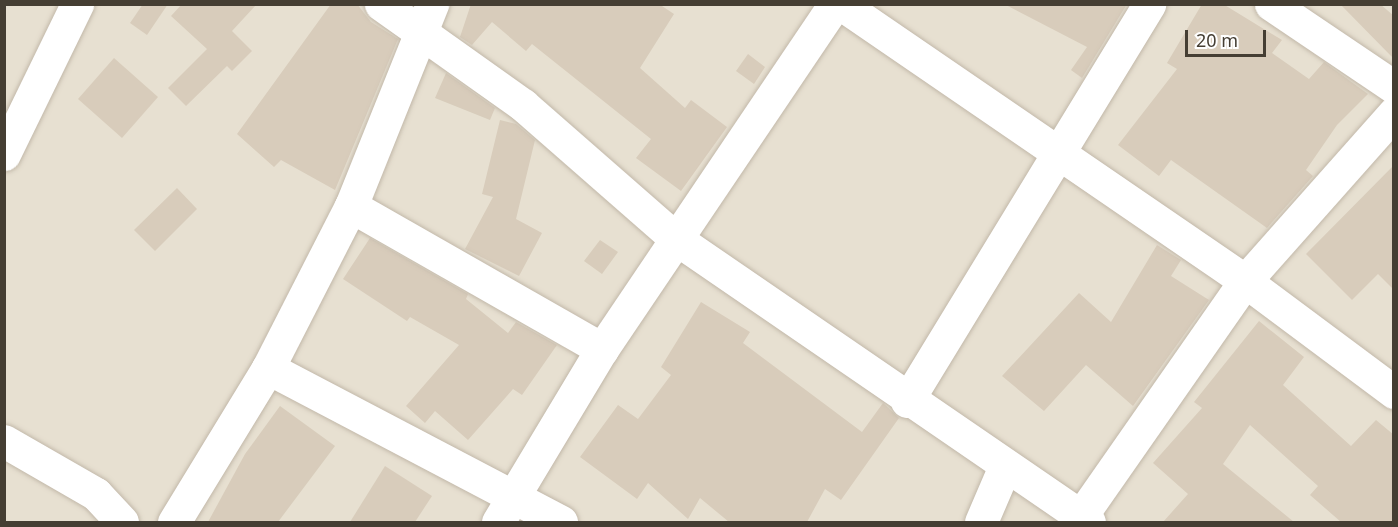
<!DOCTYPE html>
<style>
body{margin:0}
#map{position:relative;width:1398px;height:527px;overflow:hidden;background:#f3eee3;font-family:"Noto Sans",sans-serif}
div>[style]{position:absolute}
.residential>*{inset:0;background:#e7e0d1}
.building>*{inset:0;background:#d8ccbb}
.roads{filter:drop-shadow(0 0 2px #c2b8a9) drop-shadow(0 0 2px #c2b8a9)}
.minor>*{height:33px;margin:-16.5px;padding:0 16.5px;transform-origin:16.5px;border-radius:16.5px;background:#fff}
span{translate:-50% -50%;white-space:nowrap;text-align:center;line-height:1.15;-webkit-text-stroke:5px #fff;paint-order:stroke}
.frame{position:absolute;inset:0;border:6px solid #453e33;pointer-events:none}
.scale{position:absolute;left:1185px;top:30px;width:81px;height:27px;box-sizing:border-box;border:3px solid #453e33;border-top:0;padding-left:8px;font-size:18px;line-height:21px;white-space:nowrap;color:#453e33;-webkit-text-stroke:4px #fff;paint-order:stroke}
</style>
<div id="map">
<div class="residential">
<div style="clip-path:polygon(5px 5px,1393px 5px,1393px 522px,5px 522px)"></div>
</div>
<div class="building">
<div style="clip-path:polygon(143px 4px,168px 4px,147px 35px,130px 23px)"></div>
<div style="clip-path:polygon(182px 4px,257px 4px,232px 31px,252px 51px,232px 71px,227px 66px,186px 106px,168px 88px,207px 49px,171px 16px)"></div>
<div style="clip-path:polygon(331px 4px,357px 4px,371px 22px,398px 39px,335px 190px,281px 160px,274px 167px,237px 134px)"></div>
<div style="clip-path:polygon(471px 4px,659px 4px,674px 14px,640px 68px,685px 108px,691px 100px,727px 127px,681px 191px,636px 158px,651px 139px,532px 44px,526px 51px,492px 22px,472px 45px,460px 37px)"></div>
<div style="clip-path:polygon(1004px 4px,1127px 4px,1082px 78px,1071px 70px,1087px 47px)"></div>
<div style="clip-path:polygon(1202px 4px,1223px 4px,1282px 40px,1272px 53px,1309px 79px,1324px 62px,1368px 94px,1337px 125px,1306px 170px,1313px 176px,1267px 228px,1171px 160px,1159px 176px,1118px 145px,1177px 69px,1167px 63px)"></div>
<div style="clip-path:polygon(1340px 4px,1380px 4px,1394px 16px,1394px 59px)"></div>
<div style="clip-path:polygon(748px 54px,765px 67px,754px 84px,736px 71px)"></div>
<div style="clip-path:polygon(114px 58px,158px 97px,122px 138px,78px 99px)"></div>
<div style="clip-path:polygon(446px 73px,495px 108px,490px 120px,435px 98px)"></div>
<div style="clip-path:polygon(500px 120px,516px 124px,535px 140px,516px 219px,542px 233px,519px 276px,465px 249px,493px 197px,482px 194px)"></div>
<div style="clip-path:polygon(1394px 165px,1394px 290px,1378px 274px,1352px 300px,1306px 254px)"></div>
<div style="clip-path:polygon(177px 188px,197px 209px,155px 251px,134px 230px)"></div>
<div style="clip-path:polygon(370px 238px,468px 294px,466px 299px,508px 333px,516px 322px,557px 345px,522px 395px,513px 389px,468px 440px,435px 411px,425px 423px,406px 406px,459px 345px,410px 317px,407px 321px,343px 279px)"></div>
<div style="clip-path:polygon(600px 240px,618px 252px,602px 274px,584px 261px)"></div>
<div style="clip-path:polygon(1157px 245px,1181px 260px,1171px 276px,1209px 300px,1133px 406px,1086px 365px,1044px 411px,1002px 376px,1079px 293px,1111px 322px)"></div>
<div style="clip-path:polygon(701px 302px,750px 332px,743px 343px,862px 432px,883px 403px,899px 418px,841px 500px,825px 489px,807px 522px,729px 522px,700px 498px,688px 519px,648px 483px,637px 499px,580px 457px,618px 405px,638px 419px,671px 375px,661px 367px)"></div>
<div style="clip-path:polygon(1259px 321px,1304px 357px,1283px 385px,1351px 446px,1376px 420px,1394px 435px,1394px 522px,1341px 522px,1310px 495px,1318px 486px,1250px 425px,1223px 464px,1294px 522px,1163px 522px,1188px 494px,1153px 463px,1202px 408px,1194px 402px)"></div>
<div style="clip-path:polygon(280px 406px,335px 446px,278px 522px,208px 522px,245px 454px)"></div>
<div style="clip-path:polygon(385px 466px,432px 496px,415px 522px,350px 522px)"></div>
</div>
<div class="roads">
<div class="minor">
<div style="left:381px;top:4px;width:174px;rotate:35.4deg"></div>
<div style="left:523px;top:105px;width:202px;rotate:41.2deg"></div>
<div style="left:675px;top:238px;width:502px;rotate:34.45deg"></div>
<div style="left:841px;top:4px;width:490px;rotate:34.4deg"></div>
<div style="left:1245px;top:281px;width:186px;rotate:36.7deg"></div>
<div style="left:1271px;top:4px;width:148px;rotate:34deg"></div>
<div style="left:4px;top:154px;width:167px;rotate:-64deg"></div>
<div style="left:351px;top:206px;width:289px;rotate:29.7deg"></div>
<div style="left:268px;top:368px;width:331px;rotate:27.7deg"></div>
<div style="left:907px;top:401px;width:465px;rotate:-58.6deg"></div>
<div style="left:4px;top:441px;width:106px;rotate:29.9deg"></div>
<div style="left:96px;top:494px;width:38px;rotate:47deg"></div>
<div style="left:1081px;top:516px;width:287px;rotate:-55.1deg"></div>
<div style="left:1245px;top:281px;width:225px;rotate:-48.4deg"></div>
<div style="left:174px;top:522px;width:180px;rotate:-58.6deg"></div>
<div style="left:268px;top:368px;width:182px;rotate:-62.9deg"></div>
<div style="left:351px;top:206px;width:218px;rotate:-68.1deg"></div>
<div style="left:498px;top:522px;width:202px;rotate:-59deg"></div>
<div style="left:602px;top:349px;width:416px;rotate:-56deg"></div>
<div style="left:981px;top:522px;width:61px;rotate:-66.8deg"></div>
</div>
</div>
<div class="frame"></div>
<div class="scale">20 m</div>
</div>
